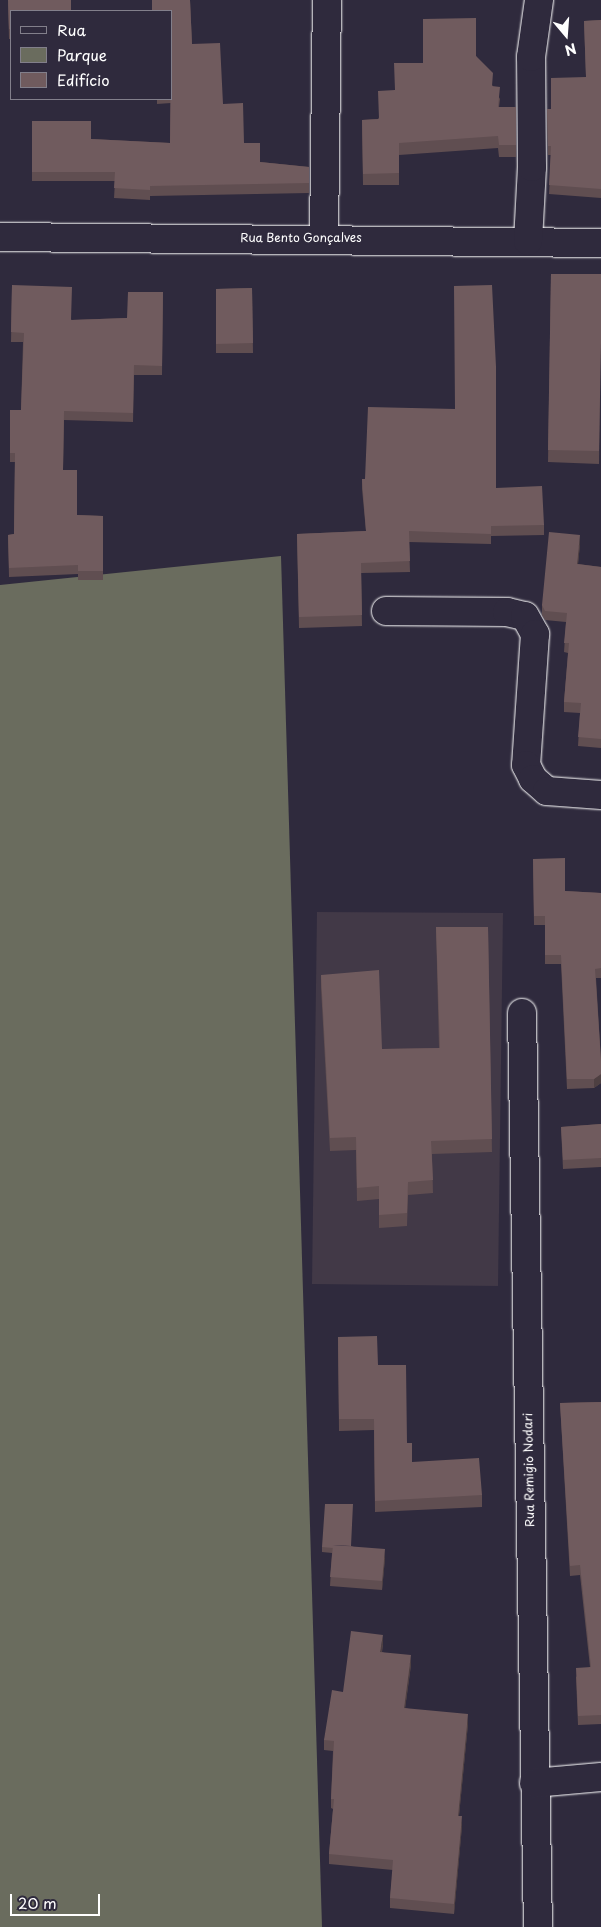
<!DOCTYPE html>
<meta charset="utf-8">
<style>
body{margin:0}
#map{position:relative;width:601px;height:1927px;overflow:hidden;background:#2f2a3d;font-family:"Playpen Sans",sans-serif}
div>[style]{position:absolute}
.built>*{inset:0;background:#423947}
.green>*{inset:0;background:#6a6c5e}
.roads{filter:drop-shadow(0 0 1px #fff) drop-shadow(0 0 1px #fff)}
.minor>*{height:28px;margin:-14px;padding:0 14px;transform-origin:14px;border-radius:14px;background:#2f2a3d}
.wall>*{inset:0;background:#604e51}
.shaded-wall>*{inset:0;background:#4e4042}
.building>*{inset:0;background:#705b5e}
span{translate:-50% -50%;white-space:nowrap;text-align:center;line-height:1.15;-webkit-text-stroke:5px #2f2a3d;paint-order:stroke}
.street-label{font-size:12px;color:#fff}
.legend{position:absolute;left:10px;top:10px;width:162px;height:90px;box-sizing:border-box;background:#2f2a3d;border:1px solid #827f8b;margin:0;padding:6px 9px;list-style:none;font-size:15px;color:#fff}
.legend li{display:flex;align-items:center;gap:10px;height:25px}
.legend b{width:25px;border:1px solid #827f8b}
.north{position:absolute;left:541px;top:10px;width:50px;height:50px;-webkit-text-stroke:4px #2f2a3d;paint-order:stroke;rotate:162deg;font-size:14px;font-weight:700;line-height:20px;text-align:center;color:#fff}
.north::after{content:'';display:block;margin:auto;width:18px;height:22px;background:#fff;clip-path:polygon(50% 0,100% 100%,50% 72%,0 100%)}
.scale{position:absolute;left:10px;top:1894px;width:90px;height:22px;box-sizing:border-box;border:2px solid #fff;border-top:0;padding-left:6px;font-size:15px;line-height:18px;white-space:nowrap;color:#fff;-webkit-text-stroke:4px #2f2a3d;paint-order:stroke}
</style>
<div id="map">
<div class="built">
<div style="clip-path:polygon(317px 912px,503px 913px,498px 1286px,312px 1284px)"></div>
</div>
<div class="green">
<div style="clip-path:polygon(281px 556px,322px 1927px,0 1927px,0 585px)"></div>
</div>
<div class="roads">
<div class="minor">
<div style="left:0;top:237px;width:601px;rotate:0.57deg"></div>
<div style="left:324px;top:238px;width:238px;rotate:-89.3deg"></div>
<div style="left:528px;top:241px;width:74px;rotate:-86.9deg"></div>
<div style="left:532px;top:167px;width:110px;rotate:-90.5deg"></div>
<div style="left:531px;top:57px;width:58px;rotate:-82deg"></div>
<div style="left:386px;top:611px;width:121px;rotate:0.5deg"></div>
<div style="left:507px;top:612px;width:18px;rotate:13deg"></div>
<div style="left:525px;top:616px;width:21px;rotate:61deg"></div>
<div style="left:535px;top:634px;width:131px;rotate:93.9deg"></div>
<div style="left:526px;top:765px;width:16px;rotate:63deg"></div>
<div style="left:533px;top:779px;width:18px;rotate:41deg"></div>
<div style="left:547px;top:791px;width:54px;rotate:4.2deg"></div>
<div style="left:522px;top:1013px;width:914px;rotate:89deg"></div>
<div style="left:534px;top:1783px;width:67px;rotate:-5.1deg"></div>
</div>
</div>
<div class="wall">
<div style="clip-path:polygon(8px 0,11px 11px,11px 39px,9px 39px)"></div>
<div style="clip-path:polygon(152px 0,190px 0,192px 44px,223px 104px,244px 143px,260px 162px,309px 167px,309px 193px,150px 196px,150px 200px,114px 198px,115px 181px,32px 181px,32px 121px,91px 139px,170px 143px,171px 103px,157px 104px,157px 99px,171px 99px,171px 11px,152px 11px)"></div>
<div style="clip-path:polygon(601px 20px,601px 198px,549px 194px,551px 155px,548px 155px,547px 109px,551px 109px,586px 77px,584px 21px)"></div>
<div style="clip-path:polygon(476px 56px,500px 99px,499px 107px,516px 107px,516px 157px,499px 157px,498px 148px,399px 155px,399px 185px,363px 185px,362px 120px,378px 119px,395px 90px,423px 63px)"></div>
<div style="clip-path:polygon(551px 274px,601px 274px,599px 464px,548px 462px)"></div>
<div style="clip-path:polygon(12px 285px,72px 320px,127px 318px,163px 292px,162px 375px,134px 375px,133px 422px,64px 420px,63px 470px,77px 515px,103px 516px,103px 580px,78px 580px,78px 574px,9px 577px,8px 535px,14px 534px,15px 462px,10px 462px,10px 410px,21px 410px,23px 342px,11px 342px)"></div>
<div style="clip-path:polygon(252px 288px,253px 353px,216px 353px,216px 289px)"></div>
<div style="clip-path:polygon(362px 479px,496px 488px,544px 525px,544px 535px,491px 536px,491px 544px,409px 542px,410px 572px,361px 573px,362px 626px,299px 628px,297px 534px,366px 531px,362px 489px)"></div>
<div style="clip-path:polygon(580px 544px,578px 564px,601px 567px,601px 748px,578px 746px,580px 713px,564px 712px,564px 702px,568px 653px,564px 652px,566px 622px,545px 620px,542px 615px,542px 605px)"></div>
<div style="clip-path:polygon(533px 859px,565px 891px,601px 893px,601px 978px,596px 978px,601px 1061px,601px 1083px,594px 1088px,567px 1089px,561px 964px,545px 964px,545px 925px,534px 925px)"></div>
<div style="clip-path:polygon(436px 927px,488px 927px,492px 1152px,432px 1154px,433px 1193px,408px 1195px,407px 1226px,379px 1228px,379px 1199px,357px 1201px,356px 1150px,330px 1151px,321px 988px,321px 975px,382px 1049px,439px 1048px)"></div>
<div style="clip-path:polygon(601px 1124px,601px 1167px,563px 1169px,561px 1127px)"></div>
<div style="clip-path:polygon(338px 1337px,378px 1365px,412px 1462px,482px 1495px,482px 1507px,375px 1512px,374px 1430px,339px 1431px)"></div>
<div style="clip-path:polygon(601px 1402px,601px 1724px,578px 1725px,576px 1677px,590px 1667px,580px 1575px,570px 1576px,560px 1403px)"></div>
<div style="clip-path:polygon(351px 1546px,385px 1558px,382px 1590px,330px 1586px,332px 1553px,322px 1552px,322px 1547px)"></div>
<div style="clip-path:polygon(383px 1644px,382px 1652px,411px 1665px,405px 1708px,468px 1724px,459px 1816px,462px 1826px,454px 1914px,390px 1908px,390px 1898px,393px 1870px,329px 1864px,329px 1854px,333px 1809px,331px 1808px,331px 1799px,333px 1751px,324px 1750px,324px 1740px,343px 1692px)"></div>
</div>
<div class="shaded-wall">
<div style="clip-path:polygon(580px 535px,580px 544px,577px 574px,577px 564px)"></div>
<div style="clip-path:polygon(601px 1074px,601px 1083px,594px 1088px,594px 1079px)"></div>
<div style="clip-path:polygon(385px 1549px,385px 1558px,382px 1590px,382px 1581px)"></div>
<div style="clip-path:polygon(383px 1635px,383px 1644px,380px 1661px,380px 1652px)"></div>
<div style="clip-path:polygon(411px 1655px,411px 1665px,404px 1717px,404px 1708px)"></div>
<div style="clip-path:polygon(468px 1714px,468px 1724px,458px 1825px,458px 1816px)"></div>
<div style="clip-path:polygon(462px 1816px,462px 1826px,454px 1914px,454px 1904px)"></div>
</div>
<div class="building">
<div style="clip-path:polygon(8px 0,71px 0,71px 11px,11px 11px,11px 29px,9px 29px)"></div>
<div style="clip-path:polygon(152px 0,190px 0,192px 44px,220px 43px,223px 104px,243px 103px,244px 143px,260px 143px,260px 162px,309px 167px,309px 183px,150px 186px,150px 190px,114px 188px,115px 172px,32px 172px,32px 121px,91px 121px,91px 139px,170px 143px,171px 11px,152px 11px)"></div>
<div style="clip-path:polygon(476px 18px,476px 56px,493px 73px,492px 86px,500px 87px,498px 107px,516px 107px,516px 145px,499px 145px,498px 136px,399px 143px,399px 173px,363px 174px,362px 120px,379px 119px,378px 91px,395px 90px,394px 63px,423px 63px,423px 19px)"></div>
<div style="clip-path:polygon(601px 20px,601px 189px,549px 185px,551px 146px,548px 146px,547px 109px,551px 109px,551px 78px,586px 77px,584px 21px)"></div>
<div style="clip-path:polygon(551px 274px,601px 274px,601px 343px,599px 451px,548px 450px)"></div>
<div style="clip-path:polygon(12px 285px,72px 287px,71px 320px,127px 318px,128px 292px,163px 292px,162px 366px,134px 365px,133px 413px,64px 411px,63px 470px,77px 470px,77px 515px,103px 516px,103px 571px,78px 571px,78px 565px,9px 568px,8px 535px,14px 534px,15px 453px,10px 453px,10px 410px,21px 410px,24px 333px,11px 332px)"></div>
<div style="clip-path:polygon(492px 285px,496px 367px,496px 488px,542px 486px,544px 525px,491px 526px,491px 534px,409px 531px,410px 561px,361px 563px,362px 615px,299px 617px,297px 534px,366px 531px,362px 479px,365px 479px,368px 407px,455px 409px,454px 286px)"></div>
<div style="clip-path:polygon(252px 288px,253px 343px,216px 344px,216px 289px)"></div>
<div style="clip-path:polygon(549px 532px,580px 535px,577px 564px,601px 567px,601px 739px,578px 737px,581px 703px,564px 702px,569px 643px,564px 643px,567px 613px,545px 611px,542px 605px)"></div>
<div style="clip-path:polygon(565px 858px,565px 891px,601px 893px,601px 968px,595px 969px,601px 1061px,601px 1074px,594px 1079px,567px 1079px,561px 955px,545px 955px,545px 916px,534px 916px,533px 859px)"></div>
<div style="clip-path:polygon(436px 927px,488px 927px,492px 1139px,431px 1141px,433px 1180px,408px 1182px,407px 1213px,379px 1215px,379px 1186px,357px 1188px,356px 1137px,330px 1138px,321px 975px,379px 970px,382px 1049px,440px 1048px)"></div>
<div style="clip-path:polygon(601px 1124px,601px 1158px,563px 1160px,561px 1127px)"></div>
<div style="clip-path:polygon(377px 1336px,378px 1365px,406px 1365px,407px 1443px,412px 1443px,412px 1462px,479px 1458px,482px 1495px,375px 1501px,374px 1419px,339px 1419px,338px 1337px)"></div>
<div style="clip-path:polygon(601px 1402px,601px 1715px,578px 1716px,576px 1668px,591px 1667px,580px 1565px,570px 1566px,560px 1403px)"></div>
<div style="clip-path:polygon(325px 1504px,353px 1504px,351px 1546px,333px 1545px,333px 1548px,322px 1547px)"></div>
<div style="clip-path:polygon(333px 1545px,385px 1549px,382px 1581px,330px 1577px)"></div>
<div style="clip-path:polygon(351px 1631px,383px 1635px,380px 1652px,411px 1655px,404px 1708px,468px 1714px,458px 1816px,462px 1816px,454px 1904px,390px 1898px,393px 1860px,329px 1854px,334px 1799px,331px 1799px,334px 1741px,324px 1740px,332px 1690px,343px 1692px)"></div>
</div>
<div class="street-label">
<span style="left:301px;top:238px">Rua Bento Gonçalves</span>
<span style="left:529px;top:1470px;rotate:-91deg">Rua Remigio Nodari</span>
</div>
<ul class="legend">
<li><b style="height:6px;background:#2f2a3d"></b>Rua</li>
<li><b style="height:14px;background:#6a6c5e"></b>Parque</li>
<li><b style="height:14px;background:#705b5e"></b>Edifício</li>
</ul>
<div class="north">N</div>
<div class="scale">20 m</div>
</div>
